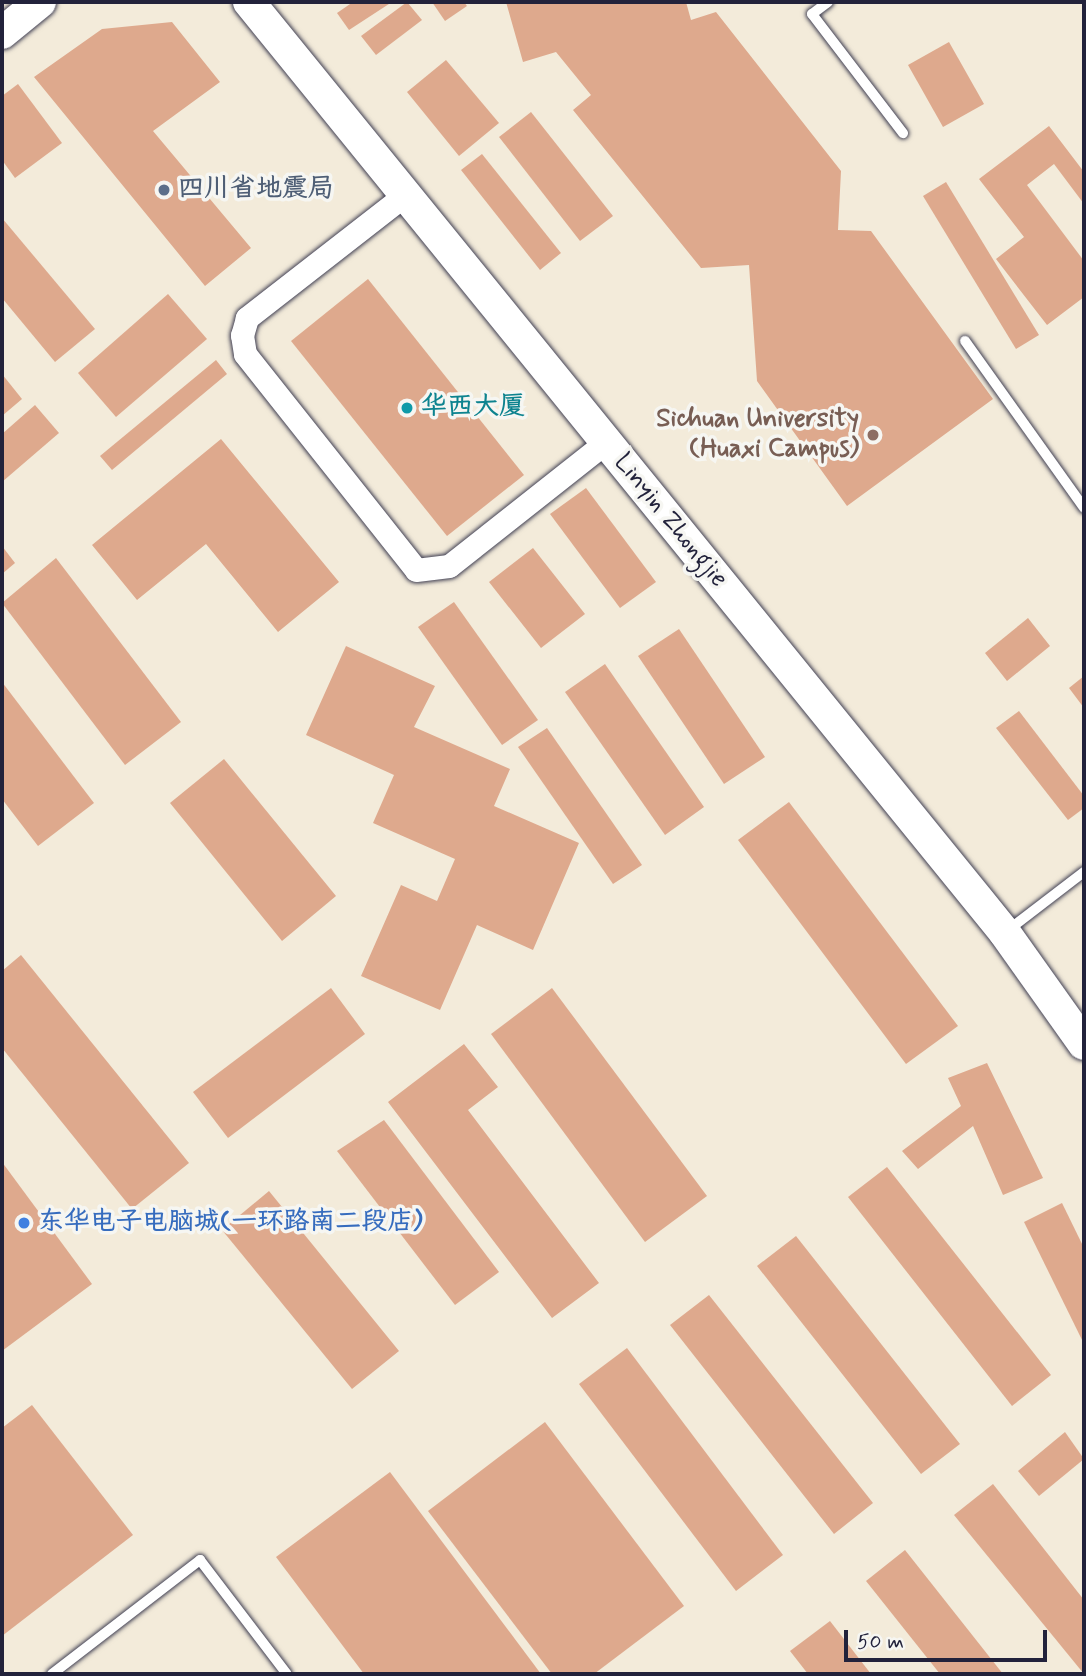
<!DOCTYPE html>
<meta charset="utf-8">
<style>
body{margin:0}
#map{position:relative;width:1086px;height:1676px;overflow:hidden;background:#f3ebda;font-family:Mynerve,"LXGW WenKai TC",sans-serif}
div>[style]{position:absolute}
.building>*{inset:0;background:#dea98d}
.roads{filter:drop-shadow(0 0 2px #414053) drop-shadow(0 0 2px #414053)}
.lane>*{height:10px;margin:-5px;padding:0 5px;transform-origin:5px;border-radius:5px;background:#fff}
.street>*{height:23px;margin:-11.5px;padding:0 11.5px;transform-origin:11.5px;border-radius:11.5px;background:#fff}
.secondary>*{height:32px;margin:-16px;padding:0 16px;transform-origin:16px;border-radius:16px;background:#fff}
.dots>*{width:19px;height:19px;translate:-50% -50%;box-sizing:border-box;border:4px solid #f6f6f2;border-radius:50%}
span{translate:-50% -50%;white-space:nowrap;text-align:center;line-height:1.15;-webkit-text-stroke:7px #f6f6f2;paint-order:stroke}
.service-label{font-size:26px;color:#4e5e75;font-weight:700}
.left{translate:0 -50%;text-align:left}
.culture-label{font-size:26px;color:#0d838f;font-weight:700}
.education-label{font-size:26px;color:#785e54;font-weight:700}
.right{translate:-100% -50%;text-align:right}
.street-label{font-size:26px;color:#22223b}
.shop-label{font-size:26px;color:#366cbe;font-weight:700}
.frame{position:absolute;inset:0;border:4px solid #22223b;pointer-events:none}
.scale{position:absolute;left:844px;top:1630px;width:203px;height:32px;box-sizing:border-box;border:4px solid #22223b;border-top:0;padding-left:9px;font-size:21px;line-height:24px;white-space:nowrap;color:#22223b;-webkit-text-stroke:5px #f6f6f2;paint-order:stroke}
</style>
<div id="map">
<div class="building">
<div style="clip-path:polygon(353px 2px,392px 2px,349px 30px,337px 13px)"></div>
<div style="clip-path:polygon(407px 2px,422px 20px,376px 55px,361px 36px)"></div>
<div style="clip-path:polygon(432px 2px,464px 2px,467px 6px,445px 21px)"></div>
<div style="clip-path:polygon(506px 2px,686px 2px,691px 20px,716px 12px,841px 171px,838px 230px,871px 231px,993px 399px,847px 506px,757px 381px,749px 265px,701px 268px,573px 110px,591px 95px,556px 52px,523px 62px)"></div>
<div style="clip-path:polygon(172px 22px,220px 82px,153px 131px,251px 248px,205px 286px,34px 77px,102px 29px)"></div>
<div style="clip-path:polygon(949px 42px,984px 104px,943px 127px,908px 65px)"></div>
<div style="clip-path:polygon(446px 60px,499px 123px,459px 156px,407px 92px)"></div>
<div style="clip-path:polygon(18px 84px,62px 143px,15px 178px,2px 160px,2px 96px)"></div>
<div style="clip-path:polygon(531px 112px,613px 216px,580px 241px,499px 137px)"></div>
<div style="clip-path:polygon(1049px 126px,1084px 172px,1084px 204px,1054px 164px,1027px 185px,1084px 261px,1084px 297px,1047px 325px,996px 259px,1024px 237px,979px 179px)"></div>
<div style="clip-path:polygon(482px 154px,561px 253px,540px 270px,461px 170px)"></div>
<div style="clip-path:polygon(946px 182px,1039px 335px,1016px 349px,923px 196px)"></div>
<div style="clip-path:polygon(2px 218px,95px 329px,55px 362px,2px 298px)"></div>
<div style="clip-path:polygon(368px 279px,524px 475px,447px 536px,291px 341px)"></div>
<div style="clip-path:polygon(168px 294px,207px 339px,116px 417px,78px 373px)"></div>
<div style="clip-path:polygon(216px 360px,227px 374px,112px 470px,100px 456px)"></div>
<div style="clip-path:polygon(2px 374px,22px 399px,2px 416px)"></div>
<div style="clip-path:polygon(35px 405px,59px 433px,2px 482px,2px 434px)"></div>
<div style="clip-path:polygon(221px 439px,339px 582px,278px 632px,206px 544px,137px 600px,92px 545px)"></div>
<div style="clip-path:polygon(586px 488px,656px 582px,620px 608px,550px 514px)"></div>
<div style="clip-path:polygon(2px 546px,15px 563px,2px 574px)"></div>
<div style="clip-path:polygon(533px 548px,585px 614px,541px 648px,489px 582px)"></div>
<div style="clip-path:polygon(56px 558px,181px 722px,125px 765px,2px 603px)"></div>
<div style="clip-path:polygon(454px 602px,538px 720px,502px 745px,418px 627px)"></div>
<div style="clip-path:polygon(1028px 618px,1050px 646px,1007px 681px,985px 653px)"></div>
<div style="clip-path:polygon(679px 629px,765px 757px,724px 784px,638px 656px)"></div>
<div style="clip-path:polygon(346px 646px,435px 686px,414px 727px,510px 769px,494px 806px,579px 843px,533px 950px,477px 925px,440px 1010px,361px 976px,401px 885px,437px 901px,455px 859px,373px 823px,394px 775px,306px 735px)"></div>
<div style="clip-path:polygon(605px 664px,704px 807px,665px 835px,565px 692px)"></div>
<div style="clip-path:polygon(1084px 676px,1084px 708px,1069px 688px)"></div>
<div style="clip-path:polygon(2px 682px,94px 803px,38px 846px,2px 799px)"></div>
<div style="clip-path:polygon(1019px 711px,1084px 796px,1084px 808px,1068px 820px,996px 728px)"></div>
<div style="clip-path:polygon(547px 728px,642px 865px,613px 884px,518px 747px)"></div>
<div style="clip-path:polygon(224px 759px,336px 896px,282px 941px,170px 803px)"></div>
<div style="clip-path:polygon(789px 802px,958px 1026px,906px 1064px,738px 840px)"></div>
<div style="clip-path:polygon(21px 955px,189px 1163px,132px 1209px,2px 1048px,2px 971px)"></div>
<div style="clip-path:polygon(331px 988px,365px 1034px,228px 1138px,193px 1092px)"></div>
<div style="clip-path:polygon(552px 988px,707px 1196px,645px 1242px,491px 1034px)"></div>
<div style="clip-path:polygon(464px 1044px,498px 1087px,468px 1110px,599px 1283px,552px 1318px,388px 1102px)"></div>
<div style="clip-path:polygon(987px 1063px,1043px 1178px,1003px 1195px,973px 1126px,918px 1169px,902px 1151px,961px 1106px,948px 1078px)"></div>
<div style="clip-path:polygon(384px 1120px,499px 1272px,455px 1305px,337px 1151px)"></div>
<div style="clip-path:polygon(2px 1162px,92px 1284px,2px 1351px)"></div>
<div style="clip-path:polygon(887px 1167px,1051px 1375px,1012px 1406px,848px 1197px)"></div>
<div style="clip-path:polygon(269px 1191px,399px 1351px,352px 1389px,222px 1230px)"></div>
<div style="clip-path:polygon(1062px 1203px,1084px 1248px,1084px 1344px,1024px 1222px)"></div>
<div style="clip-path:polygon(796px 1236px,960px 1444px,921px 1474px,757px 1266px)"></div>
<div style="clip-path:polygon(709px 1295px,873px 1503px,834px 1534px,670px 1325px)"></div>
<div style="clip-path:polygon(627px 1348px,783px 1555px,736px 1591px,579px 1384px)"></div>
<div style="clip-path:polygon(32px 1405px,133px 1535px,2px 1636px,2px 1428px)"></div>
<div style="clip-path:polygon(545px 1422px,684px 1606px,594px 1674px,552px 1674px,428px 1511px)"></div>
<div style="clip-path:polygon(1065px 1432px,1084px 1459px,1039px 1496px,1018px 1471px)"></div>
<div style="clip-path:polygon(390px 1472px,541px 1674px,364px 1674px,276px 1557px)"></div>
<div style="clip-path:polygon(993px 1484px,1084px 1600px,1084px 1674px,954px 1515px)"></div>
<div style="clip-path:polygon(905px 1550px,1003px 1674px,940px 1674px,866px 1581px)"></div>
<div style="clip-path:polygon(830px 1621px,871px 1674px,808px 1674px,790px 1651px)"></div>
</div>
<div class="roads">
<div class="lane">
<div style="left:828px;top:2px;width:20px;rotate:143deg"></div>
<div style="left:812px;top:14px;width:150px;rotate:52.6deg"></div>
<div style="left:965px;top:341px;width:205px;rotate:54.5deg"></div>
<div style="left:1007px;top:931px;width:97px;rotate:-37.5deg"></div>
<div style="left:52px;top:1674px;width:187px;rotate:-37.6deg"></div>
<div style="left:200px;top:1560px;width:143px;rotate:52.7deg"></div>
</div>
<div class="street">
<div style="left:406px;top:194px;width:202px;rotate:142.1deg"></div>
<div style="left:247px;top:318px;width:18px;rotate:106deg"></div>
<div style="left:242px;top:335px;width:19px;rotate:81deg"></div>
<div style="left:245px;top:354px;width:275px;rotate:51.6deg"></div>
<div style="left:416px;top:570px;width:33px;rotate:-7deg"></div>
<div style="left:449px;top:566px;width:200px;rotate:-38.3deg"></div>
</div>
<div class="secondary">
<div style="left:249px;top:2px;width:1199px;rotate:50.92deg"></div>
<div style="left:1005px;top:933px;width:136px;rotate:54.6deg"></div>
<div style="left:2px;top:33px;width:49px;rotate:-39.2deg"></div>
</div>
</div>
<div class="dots">
<div style="left:164px;top:190px;background:#5c6f8a"></div>
<div style="left:407px;top:408px;background:#0f9aa8"></div>
<div style="left:873px;top:435px;background:#8d6e63"></div>
<div style="left:24px;top:1223px;background:#3f7fe0"></div>
</div>
<div class="service-label">
<span class="left" style="left:178px;top:190px">四川省地震局</span>
</div>
<div class="culture-label">
<span class="left" style="left:421px;top:408px">华西大厦</span>
</div>
<div class="education-label">
<span class="right" style="left:859px;top:435px">Sichuan University<br>(Huaxi Campus)</span>
</div>
<div class="street-label">
<span style="left:670px;top:521px;rotate:51deg">Linyin Zhongjie</span>
</div>
<div class="shop-label">
<span class="left" style="left:38px;top:1223px">东华电子电脑城(一环路南二段店)</span>
</div>
<div class="frame"></div>
<div class="scale">50 m</div>
</div>
